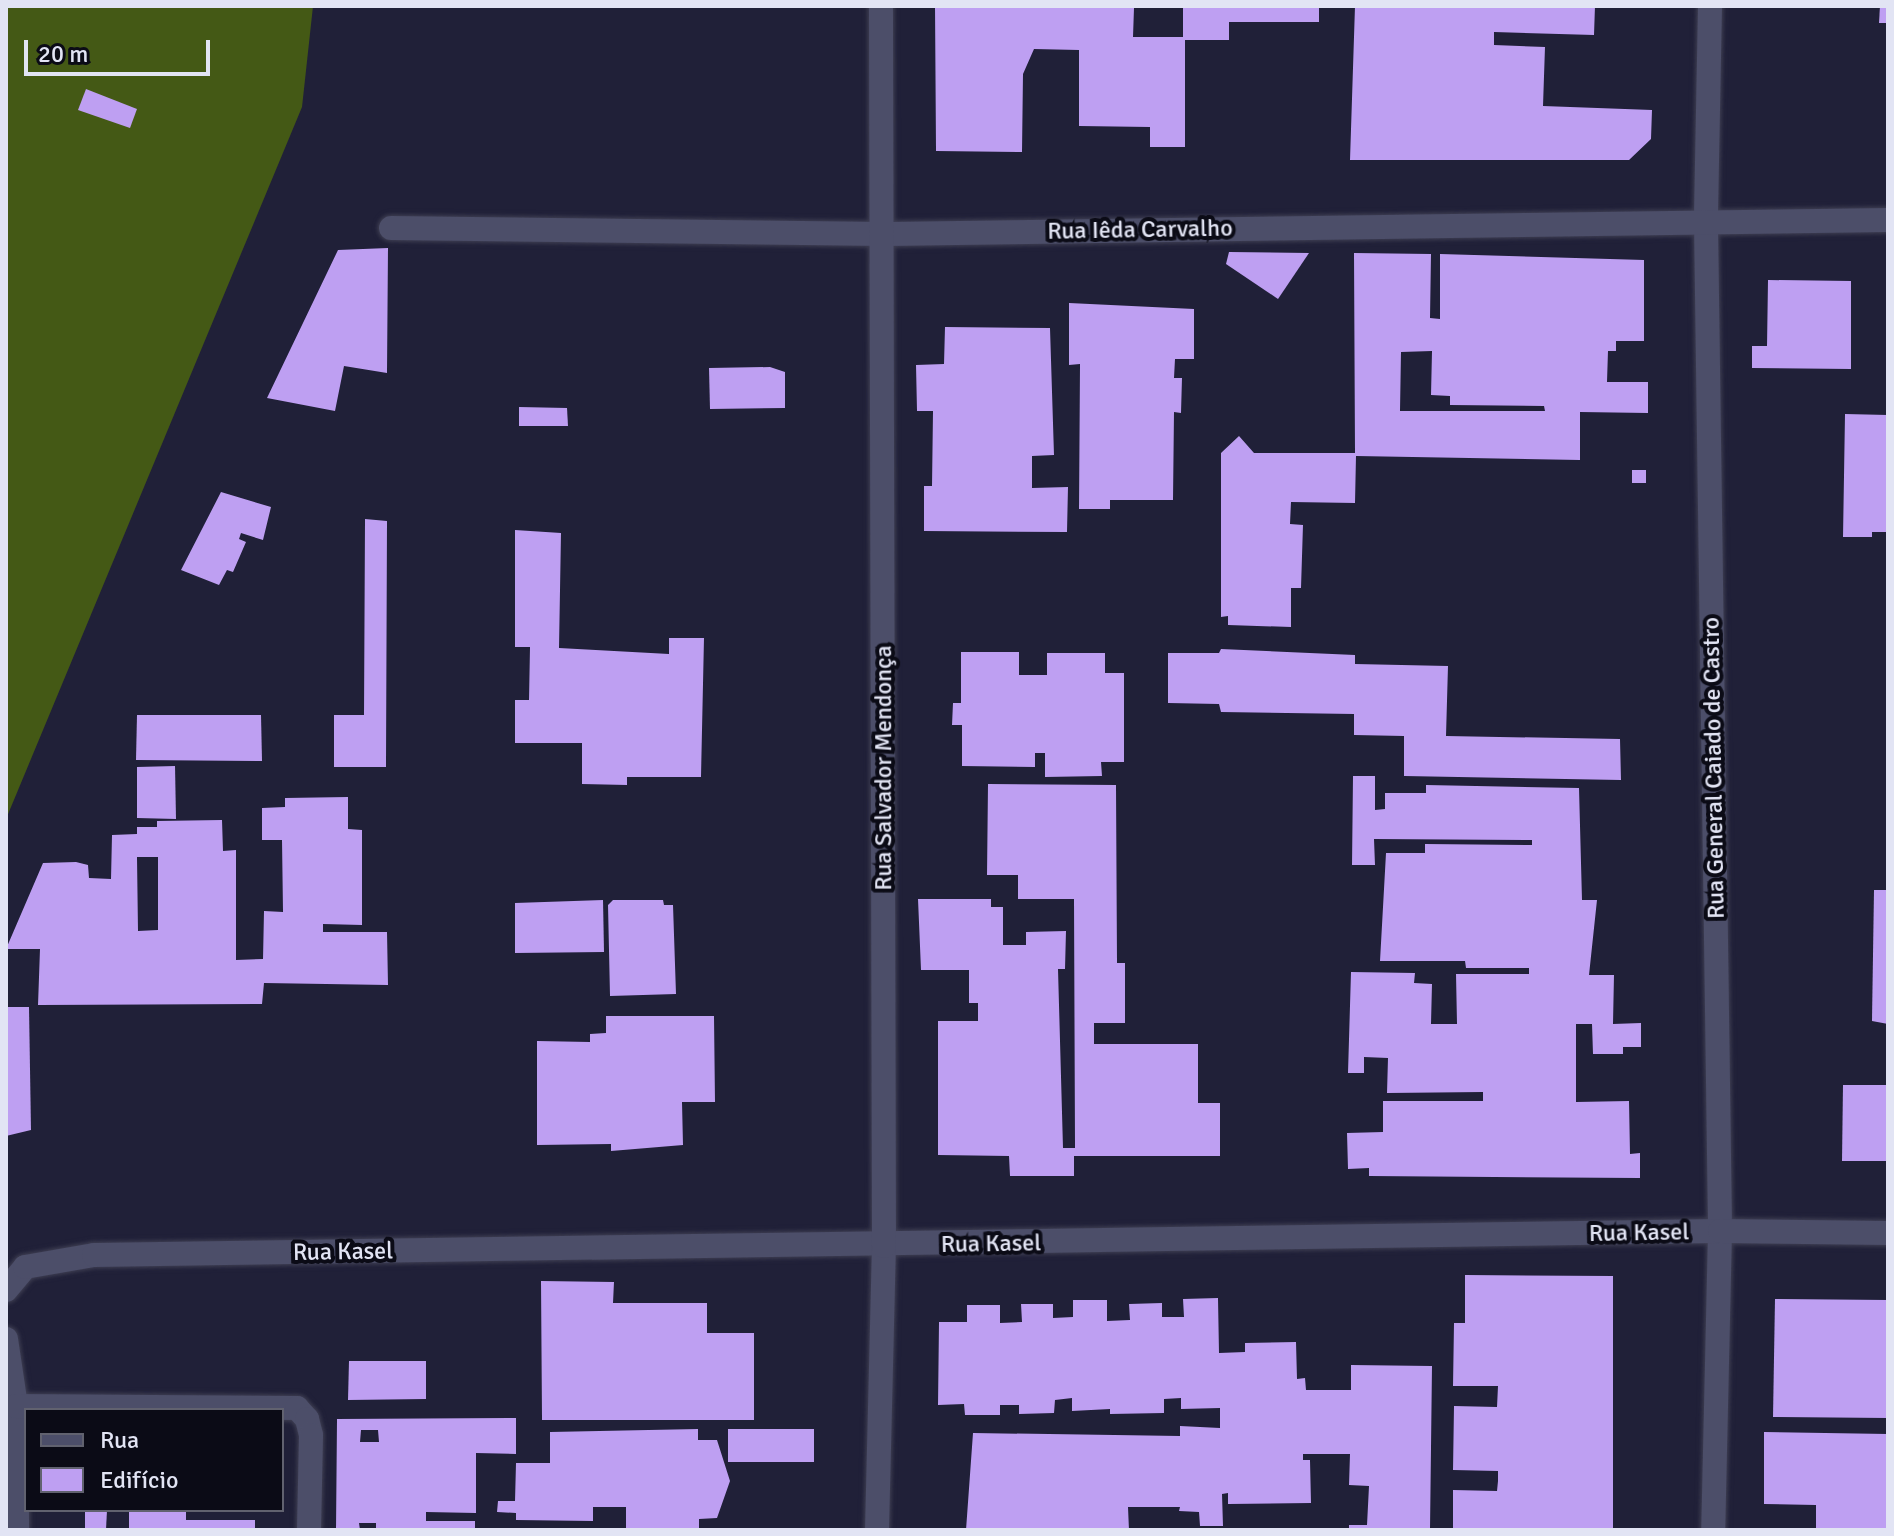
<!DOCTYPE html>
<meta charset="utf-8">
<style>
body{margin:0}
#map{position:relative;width:1894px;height:1536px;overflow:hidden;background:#202038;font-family:Signika,sans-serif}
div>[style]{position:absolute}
.forest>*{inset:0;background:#445915}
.building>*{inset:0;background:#be9ff2}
.roads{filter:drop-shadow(0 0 2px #3e3e52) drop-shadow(0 0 2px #3e3e52)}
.minor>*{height:24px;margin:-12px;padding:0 12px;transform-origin:12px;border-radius:12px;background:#4c4e69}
span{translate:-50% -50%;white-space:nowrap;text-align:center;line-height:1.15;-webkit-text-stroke:8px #0b0b16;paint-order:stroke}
.street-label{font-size:24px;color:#e2e4f4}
.frame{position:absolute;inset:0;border:8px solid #e2e4f4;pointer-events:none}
.legend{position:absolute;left:24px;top:1408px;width:260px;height:104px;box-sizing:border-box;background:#0b0b16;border:2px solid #61626f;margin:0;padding:10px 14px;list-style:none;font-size:24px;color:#e2e4f4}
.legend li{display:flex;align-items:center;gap:16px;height:40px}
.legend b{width:40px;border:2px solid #61626f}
.scale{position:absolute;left:24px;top:40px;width:186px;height:36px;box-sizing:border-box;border:4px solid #e2e4f4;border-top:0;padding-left:10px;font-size:24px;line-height:28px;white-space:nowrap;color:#e2e4f4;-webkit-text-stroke:6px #0b0b16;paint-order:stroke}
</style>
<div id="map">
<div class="forest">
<div style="clip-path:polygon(6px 6px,313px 6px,302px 107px,6px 819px)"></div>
</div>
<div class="building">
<div style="clip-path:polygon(935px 6px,1134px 8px,1133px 37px,1183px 37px,1183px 6px,1319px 6px,1319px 22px,1229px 22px,1229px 40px,1185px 40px,1185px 147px,1150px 147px,1150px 127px,1079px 126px,1079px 50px,1034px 49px,1023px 74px,1022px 152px,936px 151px)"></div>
<div style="clip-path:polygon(1355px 6px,1595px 6px,1594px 35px,1494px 32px,1494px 45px,1545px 47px,1543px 106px,1652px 110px,1651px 139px,1629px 160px,1350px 160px)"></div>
<div style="clip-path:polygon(1880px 6px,1888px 6px,1888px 23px,1879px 23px)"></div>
<div style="clip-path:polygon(86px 89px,137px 109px,130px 128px,78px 110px)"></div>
<div style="clip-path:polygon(388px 248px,387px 373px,344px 366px,335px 411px,267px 398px,338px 250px)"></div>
<div style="clip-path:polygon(1229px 252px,1309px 253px,1278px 299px,1226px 264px)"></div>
<div style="clip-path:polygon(evenodd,1354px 253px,1431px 254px,1430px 318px,1440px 319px,1440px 254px,1644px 260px,1644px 341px,1616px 341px,1616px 351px,1608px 351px,1607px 382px,1648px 382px,1648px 413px,1580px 412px,1580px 460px,1356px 456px,1355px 503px,1291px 502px,1290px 524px,1303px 525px,1301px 588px,1291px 588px,1291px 627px,1228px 625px,1228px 616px,1221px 617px,1221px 453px,1239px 436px,1254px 453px,1355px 453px,1354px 253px,1432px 351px,1431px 395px,1450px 396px,1450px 405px,1544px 406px,1545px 411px,1400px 411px,1401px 352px,1432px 351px)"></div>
<div style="clip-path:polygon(1768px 280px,1851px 281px,1851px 369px,1752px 368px,1752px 346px,1767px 346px)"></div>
<div style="clip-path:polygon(1069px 303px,1194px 309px,1194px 359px,1175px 359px,1174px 378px,1182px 378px,1181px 413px,1174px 412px,1173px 500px,1110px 500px,1110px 509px,1079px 509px,1080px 364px,1069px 365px)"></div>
<div style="clip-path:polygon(945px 327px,1050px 328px,1054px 455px,1032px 456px,1032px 488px,1068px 487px,1067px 532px,924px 531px,924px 486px,932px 486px,933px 411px,917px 411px,916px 365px,944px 364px)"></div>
<div style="clip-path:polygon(770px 367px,785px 372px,785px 408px,710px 409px,709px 368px)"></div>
<div style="clip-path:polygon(519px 407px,567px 408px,568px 426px,519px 426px)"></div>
<div style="clip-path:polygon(1845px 414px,1888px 415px,1888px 532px,1872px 532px,1872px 537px,1843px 537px)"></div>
<div style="clip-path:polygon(1632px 470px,1646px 470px,1646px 483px,1632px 483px)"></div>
<div style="clip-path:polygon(221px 492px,271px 507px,263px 540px,241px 533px,239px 539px,246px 542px,233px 572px,227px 570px,219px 585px,181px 570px)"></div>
<div style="clip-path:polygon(365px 519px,387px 521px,386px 767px,334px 767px,334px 715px,364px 715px)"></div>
<div style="clip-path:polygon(515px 530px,561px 533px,559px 648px,669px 654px,669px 638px,704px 638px,701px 777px,627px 777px,627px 785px,582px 784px,582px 743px,515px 743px,515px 700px,529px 700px,530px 647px,515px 647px)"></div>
<div style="clip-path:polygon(1221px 649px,1355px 655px,1355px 664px,1448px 666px,1446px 736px,1620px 739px,1621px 780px,1404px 776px,1404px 736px,1354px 735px,1354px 714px,1221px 712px,1219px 704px,1168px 703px,1168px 653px,1219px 653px)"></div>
<div style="clip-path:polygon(961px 652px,1019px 652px,1019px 675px,1047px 675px,1047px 653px,1105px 653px,1105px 673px,1124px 673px,1124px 762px,1101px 762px,1102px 776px,1045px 777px,1045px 753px,1035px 753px,1035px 767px,962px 766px,962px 725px,952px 725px,953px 703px,961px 703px)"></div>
<div style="clip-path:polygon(137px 715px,261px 715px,262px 761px,136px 760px)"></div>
<div style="clip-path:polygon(175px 766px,176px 819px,137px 818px,137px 767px)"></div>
<div style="clip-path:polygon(1353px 776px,1375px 776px,1375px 810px,1385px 809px,1385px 793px,1426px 793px,1426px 785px,1579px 788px,1582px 900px,1597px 900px,1589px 975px,1614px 975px,1613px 1024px,1641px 1023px,1641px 1047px,1623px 1047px,1623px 1054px,1593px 1054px,1592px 1024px,1576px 1024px,1576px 1102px,1629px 1101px,1630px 1154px,1640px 1153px,1640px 1178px,1369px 1176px,1369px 1168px,1348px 1169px,1347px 1133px,1383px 1132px,1383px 1101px,1483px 1101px,1483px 1092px,1387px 1093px,1388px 1058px,1364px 1057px,1364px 1073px,1348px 1073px,1351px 972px,1415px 973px,1414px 983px,1432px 984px,1431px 1024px,1457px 1024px,1456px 974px,1529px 974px,1529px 968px,1466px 968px,1465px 961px,1380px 961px,1386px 853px,1425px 853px,1425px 844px,1532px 845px,1532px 840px,1374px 839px,1375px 865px,1352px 865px)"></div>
<div style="clip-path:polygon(988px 784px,1116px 785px,1117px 963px,1125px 963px,1125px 1023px,1094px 1023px,1094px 1044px,1198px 1044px,1198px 1103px,1220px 1103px,1220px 1156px,1074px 1156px,1074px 1176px,1010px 1176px,1009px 1156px,938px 1155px,938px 1021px,978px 1021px,978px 1003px,969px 1003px,969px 970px,921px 970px,918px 899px,991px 899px,991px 907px,1003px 907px,1003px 945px,1026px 945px,1026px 932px,1066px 931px,1065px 969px,1058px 969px,1063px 1148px,1075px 1148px,1074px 899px,1018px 899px,1018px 875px,987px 875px)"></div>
<div style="clip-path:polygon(evenodd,348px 797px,348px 829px,362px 830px,362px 925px,323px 924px,323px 932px,387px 932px,388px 985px,264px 983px,262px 1004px,38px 1005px,40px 949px,6px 949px,43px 863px,76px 862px,88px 865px,89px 878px,111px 879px,112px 835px,137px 834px,137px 827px,157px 827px,157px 821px,222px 820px,223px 851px,236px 850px,236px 960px,263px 959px,264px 911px,283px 912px,282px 840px,262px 840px,262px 808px,285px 807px,285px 798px,348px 797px,137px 857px,158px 857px,158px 930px,138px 931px,137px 857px)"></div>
<div style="clip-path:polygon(1874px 890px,1888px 890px,1888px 1024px,1872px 1021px)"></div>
<div style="clip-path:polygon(603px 900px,604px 952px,515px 953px,515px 903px)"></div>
<div style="clip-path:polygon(613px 900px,663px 900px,664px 905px,673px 905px,676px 994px,610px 996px,608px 905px)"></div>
<div style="clip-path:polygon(6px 1007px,29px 1007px,31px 1130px,6px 1136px)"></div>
<div style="clip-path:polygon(606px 1016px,714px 1016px,715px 1102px,682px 1102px,683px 1145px,611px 1151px,611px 1144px,537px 1145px,537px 1041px,590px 1042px,590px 1034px,606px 1033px)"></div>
<div style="clip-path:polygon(1843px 1085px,1888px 1085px,1888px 1161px,1842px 1161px)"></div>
<div style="clip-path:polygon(1465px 1275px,1613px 1276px,1613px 1530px,1453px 1530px,1453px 1490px,1497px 1491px,1498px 1481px,1498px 1471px,1453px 1470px,1454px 1406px,1497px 1407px,1498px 1386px,1453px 1386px,1454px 1323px,1465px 1323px)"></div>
<div style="clip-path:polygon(541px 1281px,614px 1282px,613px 1303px,707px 1303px,707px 1333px,754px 1333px,754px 1420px,542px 1420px)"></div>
<div style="clip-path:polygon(1218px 1298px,1219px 1353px,1245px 1352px,1245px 1343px,1296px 1342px,1297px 1379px,1305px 1378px,1306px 1390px,1351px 1390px,1351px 1365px,1432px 1366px,1430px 1530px,1349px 1530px,1349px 1525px,1367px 1525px,1369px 1486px,1349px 1485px,1350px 1454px,1303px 1454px,1303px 1460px,1310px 1460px,1311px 1503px,1228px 1504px,1228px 1493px,1222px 1494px,1223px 1526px,1200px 1526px,1199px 1512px,1179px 1511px,1180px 1507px,1128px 1507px,1129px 1530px,966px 1530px,973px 1433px,1180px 1436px,1180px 1426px,1220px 1428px,1220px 1408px,1181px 1409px,1181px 1398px,1164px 1399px,1164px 1413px,1110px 1414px,1110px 1409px,1072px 1411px,1072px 1398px,1055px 1400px,1054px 1413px,1019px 1414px,1019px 1405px,1000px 1405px,1000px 1415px,965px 1415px,964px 1404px,938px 1405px,939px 1322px,967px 1322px,967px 1305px,1000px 1305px,1000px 1323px,1022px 1322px,1021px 1304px,1053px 1304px,1053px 1318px,1073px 1317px,1073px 1300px,1107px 1300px,1107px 1321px,1130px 1320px,1129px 1304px,1162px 1303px,1162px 1317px,1184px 1317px,1183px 1299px)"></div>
<div style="clip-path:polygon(1775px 1299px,1888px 1300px,1888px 1418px,1773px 1417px)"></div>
<div style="clip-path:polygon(349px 1361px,426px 1361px,426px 1399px,348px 1400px)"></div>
<div style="clip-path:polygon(evenodd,516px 1418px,516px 1454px,476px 1453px,476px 1513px,426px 1512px,426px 1521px,475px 1521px,475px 1530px,376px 1530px,376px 1523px,359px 1523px,360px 1530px,336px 1530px,337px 1419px,516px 1418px,361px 1430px,378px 1430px,379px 1442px,360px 1442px,361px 1430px)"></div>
<div style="clip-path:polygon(698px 1429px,698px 1440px,717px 1440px,730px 1481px,717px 1518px,699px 1519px,699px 1530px,626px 1530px,626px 1507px,593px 1507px,593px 1521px,516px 1520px,516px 1513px,497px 1512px,498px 1501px,515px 1501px,516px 1463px,550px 1463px,550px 1432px)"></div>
<div style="clip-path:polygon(728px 1429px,814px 1429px,814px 1462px,728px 1462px)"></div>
<div style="clip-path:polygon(1764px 1432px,1888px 1434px,1888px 1530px,1816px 1530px,1816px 1505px,1764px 1504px)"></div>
<div style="clip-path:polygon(85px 1510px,107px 1510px,106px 1530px,85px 1530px)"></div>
<div style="clip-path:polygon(129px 1510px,186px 1510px,186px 1520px,255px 1520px,255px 1530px,129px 1530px)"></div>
</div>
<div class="roads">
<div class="minor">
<div style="left:1710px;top:6px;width:217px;rotate:91.1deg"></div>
<div style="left:1706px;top:223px;width:1008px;rotate:89.2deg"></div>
<div style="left:1720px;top:1231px;width:299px;rotate:91.3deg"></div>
<div style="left:391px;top:228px;width:493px;rotate:0.7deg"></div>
<div style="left:884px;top:234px;width:1004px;rotate:-0.8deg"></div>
<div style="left:6px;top:1290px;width:30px;rotate:-50deg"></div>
<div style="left:25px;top:1267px;width:70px;rotate:-9.9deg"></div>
<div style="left:94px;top:1255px;width:1626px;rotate:-0.85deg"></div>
<div style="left:1720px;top:1231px;width:168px;rotate:0.7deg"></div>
<div style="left:6px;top:1339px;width:68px;rotate:81.5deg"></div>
<div style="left:16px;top:1406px;width:124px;rotate:89.5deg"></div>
<div style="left:16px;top:1406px;width:281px;rotate:0.4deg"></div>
<div style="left:297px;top:1408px;width:15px;rotate:48deg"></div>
<div style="left:307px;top:1419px;width:16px;rotate:76deg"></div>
<div style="left:311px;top:1435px;width:95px;rotate:91.2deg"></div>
<div style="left:877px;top:1530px;width:284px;rotate:-88.6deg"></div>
<div style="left:884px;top:1246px;width:1240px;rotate:-90.14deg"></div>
</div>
</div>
<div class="street-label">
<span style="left:1140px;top:230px;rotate:-1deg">Rua Iêda Carvalho</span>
<span style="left:884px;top:768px;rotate:-90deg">Rua Salvador Mendonça</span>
<span style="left:1714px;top:768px;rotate:-91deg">Rua General Caiado de Castro</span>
<span style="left:1639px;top:1233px;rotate:-1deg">Rua Kasel</span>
<span style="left:991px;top:1244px;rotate:-1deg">Rua Kasel</span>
<span style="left:343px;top:1252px;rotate:-1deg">Rua Kasel</span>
</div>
<div class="frame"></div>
<ul class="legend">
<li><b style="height:10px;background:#4c4e69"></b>Rua</li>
<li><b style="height:22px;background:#be9ff2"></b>Edifício</li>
</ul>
<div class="scale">20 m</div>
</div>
